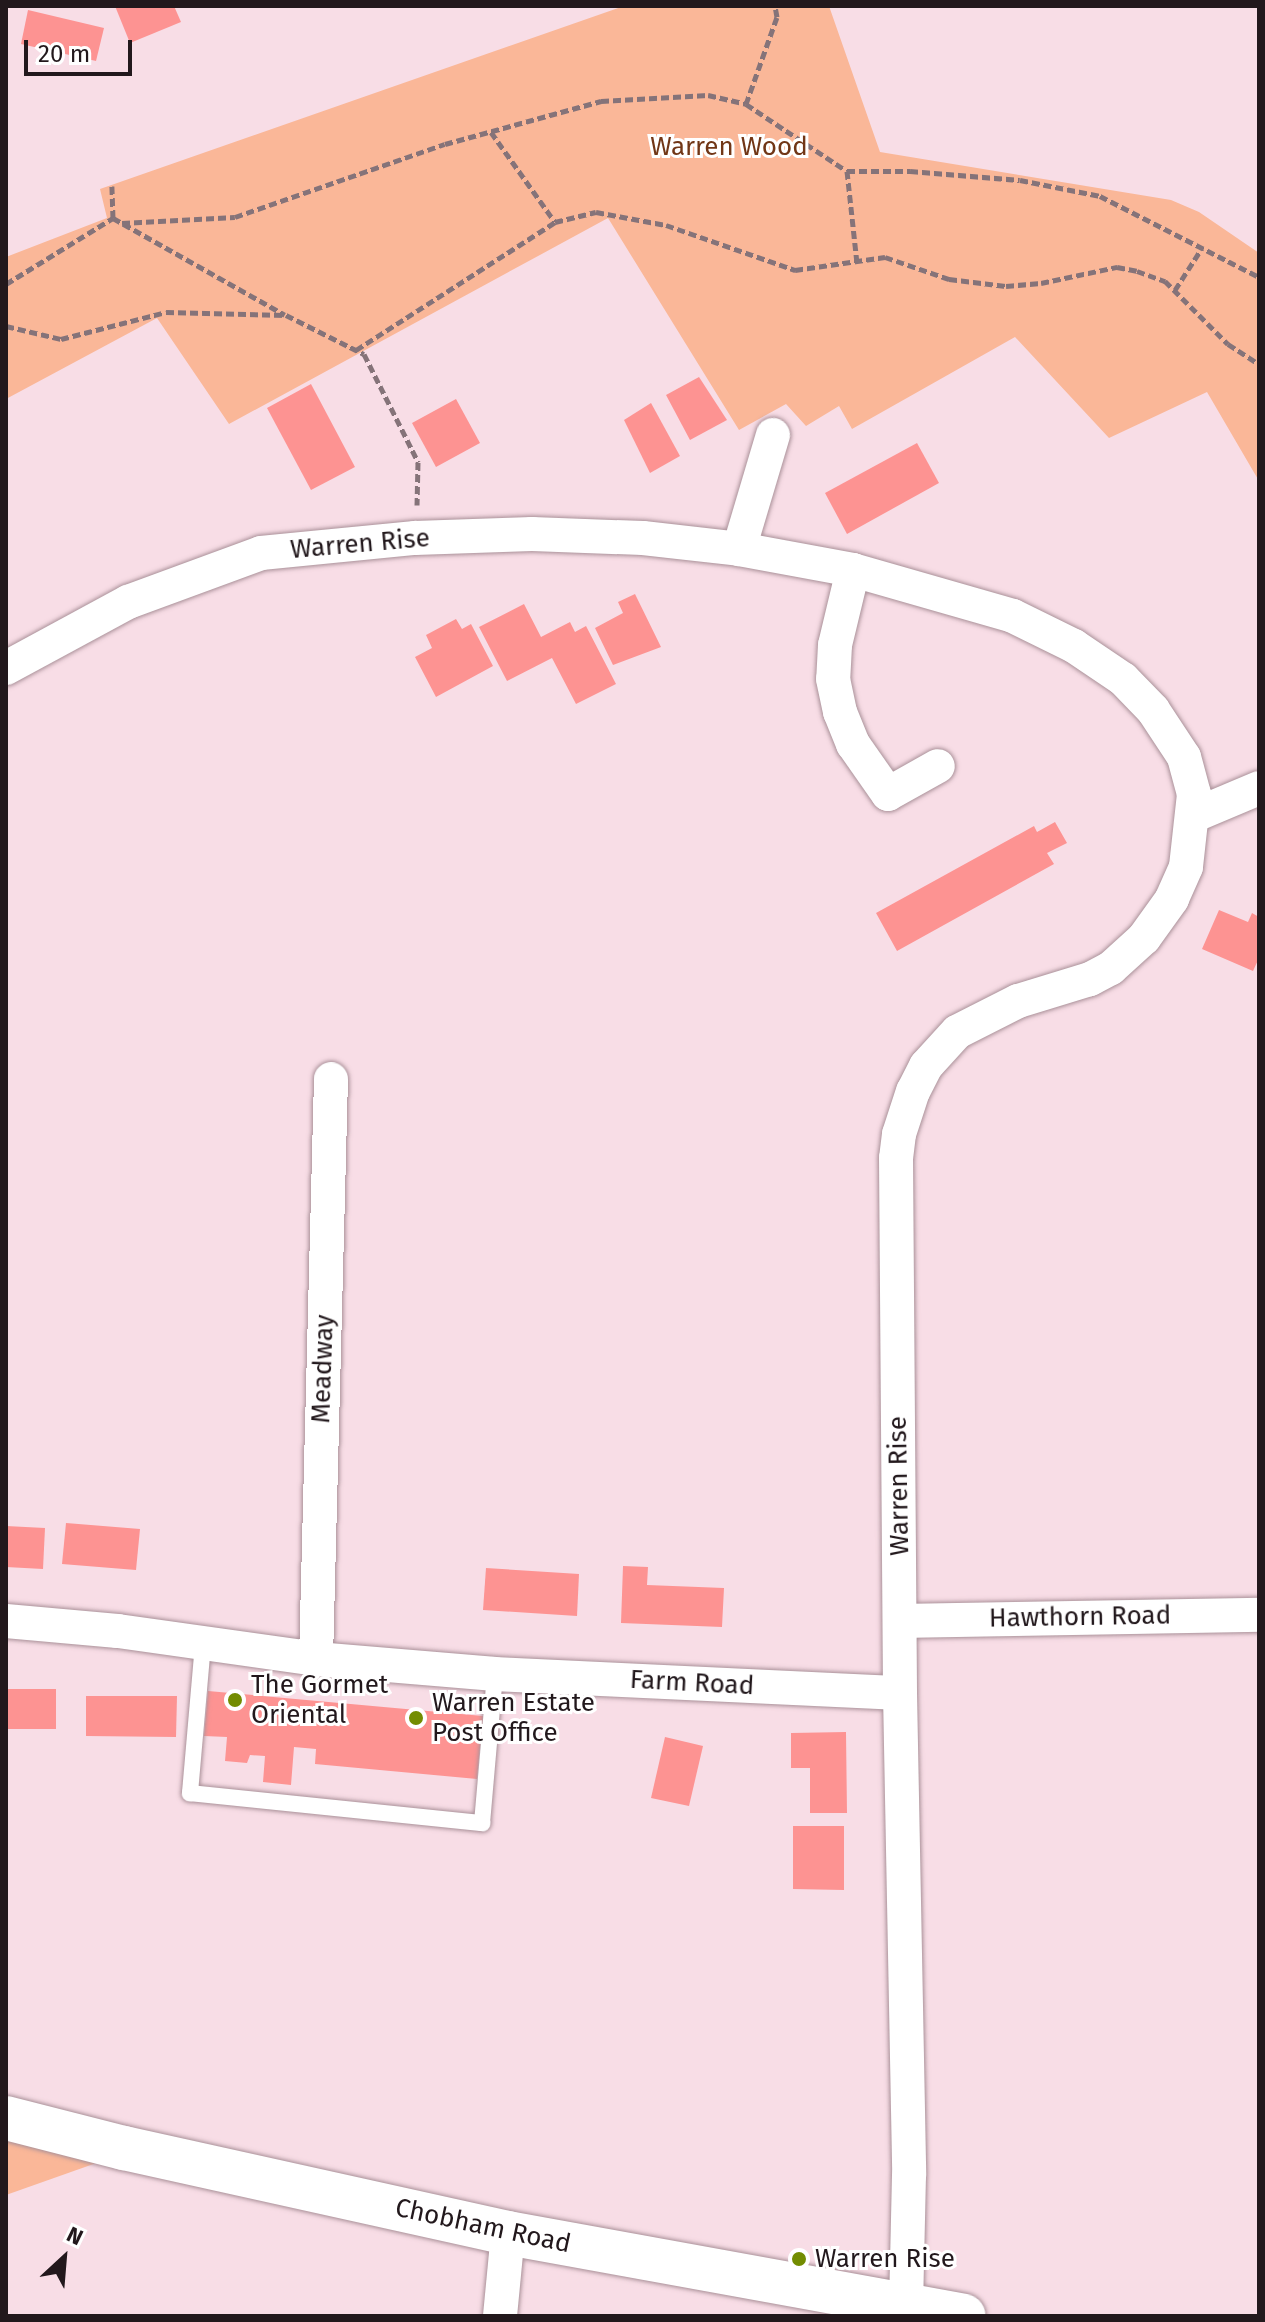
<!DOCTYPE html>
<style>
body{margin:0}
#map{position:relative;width:1265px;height:2322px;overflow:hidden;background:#f8dde6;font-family:"Fira Sans",sans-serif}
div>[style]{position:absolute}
.green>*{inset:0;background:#fab798}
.building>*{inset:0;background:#fd9392}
.path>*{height:5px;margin-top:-2.5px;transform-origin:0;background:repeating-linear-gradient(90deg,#857379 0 8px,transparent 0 12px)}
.roads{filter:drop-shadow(0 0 2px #aa9199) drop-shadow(0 0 2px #aa9199)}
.service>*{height:16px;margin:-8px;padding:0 8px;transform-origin:8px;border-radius:8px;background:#fff}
.minor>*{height:34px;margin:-17px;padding:0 17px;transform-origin:17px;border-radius:17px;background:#fff}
.secondary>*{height:44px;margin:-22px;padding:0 22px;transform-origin:22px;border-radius:22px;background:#fff}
.dots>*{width:22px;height:22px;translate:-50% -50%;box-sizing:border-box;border:4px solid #fff;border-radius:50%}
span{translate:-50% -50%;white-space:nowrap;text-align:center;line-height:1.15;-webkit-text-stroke:6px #fff;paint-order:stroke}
.park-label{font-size:26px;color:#713616}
.street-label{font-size:26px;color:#22181c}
.poi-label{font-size:26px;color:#22181c}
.left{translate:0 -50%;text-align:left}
.frame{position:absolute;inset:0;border:8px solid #22181c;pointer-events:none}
.north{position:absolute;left:24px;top:2218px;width:80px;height:80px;-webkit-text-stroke:6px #fff;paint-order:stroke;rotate:26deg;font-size:22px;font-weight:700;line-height:32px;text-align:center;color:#22181c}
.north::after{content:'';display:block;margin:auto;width:28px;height:36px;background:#22181c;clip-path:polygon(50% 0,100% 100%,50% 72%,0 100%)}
.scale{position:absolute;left:24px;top:40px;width:108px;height:36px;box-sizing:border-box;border:4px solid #22181c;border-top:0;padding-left:10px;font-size:24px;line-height:28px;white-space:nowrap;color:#22181c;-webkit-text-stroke:6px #fff;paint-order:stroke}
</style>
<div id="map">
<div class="green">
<div style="clip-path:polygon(624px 6px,829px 6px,880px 152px,1171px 200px,1199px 212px,1259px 253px,1259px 481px,1207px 392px,1109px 438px,1015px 337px,852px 429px,839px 406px,806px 426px,786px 404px,739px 430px,608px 218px,229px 424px,157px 318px,6px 399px,6px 257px,107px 218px,100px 189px)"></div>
<div style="clip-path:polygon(6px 2136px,102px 2161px,6px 2195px)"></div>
</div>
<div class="building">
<div style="clip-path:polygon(115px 6px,174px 6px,181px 22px,130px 43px)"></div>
<div style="clip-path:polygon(28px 10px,104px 28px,96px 61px,21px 44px)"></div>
<div style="clip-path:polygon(699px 377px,727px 420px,690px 440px,666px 395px)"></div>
<div style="clip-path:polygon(311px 384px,355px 467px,311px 490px,267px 408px)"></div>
<div style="clip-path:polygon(456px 399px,480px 443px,436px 467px,412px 423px)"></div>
<div style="clip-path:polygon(651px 403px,680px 456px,650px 473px,624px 420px)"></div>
<div style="clip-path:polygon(917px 443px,939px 483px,847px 534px,825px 493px)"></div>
<div style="clip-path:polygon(635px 594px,661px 647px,613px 665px,595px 628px,623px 613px,618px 602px)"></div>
<div style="clip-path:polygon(524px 604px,541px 637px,570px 622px,575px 632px,586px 626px,616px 684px,576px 704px,552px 658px,507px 681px,479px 627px)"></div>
<div style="clip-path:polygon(456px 619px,462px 629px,471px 624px,493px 666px,436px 697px,415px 657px,432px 648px,426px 635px)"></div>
<div style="clip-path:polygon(1055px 822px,1067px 843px,1047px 853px,1054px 864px,897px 951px,876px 913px,1034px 826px,1037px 832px)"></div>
<div style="clip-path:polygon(1219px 910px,1248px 922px,1252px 913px,1259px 917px,1259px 958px,1253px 971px,1202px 949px)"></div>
<div style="clip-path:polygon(66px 1523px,140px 1529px,136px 1570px,62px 1564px)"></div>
<div style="clip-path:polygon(6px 1526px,45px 1528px,43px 1569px,6px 1567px)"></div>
<div style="clip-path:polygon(623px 1566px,648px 1567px,647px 1585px,724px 1588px,722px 1627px,621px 1623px)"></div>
<div style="clip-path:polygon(486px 1568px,579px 1574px,577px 1616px,483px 1610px)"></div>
<div style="clip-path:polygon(6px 1689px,56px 1689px,56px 1729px,6px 1729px)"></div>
<div style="clip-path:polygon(208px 1691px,483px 1716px,477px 1779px,315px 1764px,316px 1749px,294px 1747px,291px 1785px,263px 1782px,265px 1756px,250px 1755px,247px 1763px,225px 1761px,227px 1737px,204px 1736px)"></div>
<div style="clip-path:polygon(86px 1696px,177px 1696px,176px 1737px,86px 1736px)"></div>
<div style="clip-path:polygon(846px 1732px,847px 1813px,810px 1813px,810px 1768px,791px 1768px,791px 1733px)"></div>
<div style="clip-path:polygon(665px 1737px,703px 1746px,689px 1806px,651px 1798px)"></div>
<div style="clip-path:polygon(793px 1826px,844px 1826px,844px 1890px,793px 1889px)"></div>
</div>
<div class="path">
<div style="left:746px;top:104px;width:92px;rotate:-70.4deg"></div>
<div style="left:777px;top:17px;width:11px;rotate:-100deg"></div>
<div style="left:491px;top:132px;width:110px;rotate:54.6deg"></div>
<div style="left:847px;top:171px;width:93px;rotate:83.8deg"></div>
<div style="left:113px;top:218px;width:197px;rotate:29.4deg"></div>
<div style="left:122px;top:223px;width:113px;rotate:-3deg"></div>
<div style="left:235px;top:217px;width:222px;rotate:-19.2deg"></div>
<div style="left:445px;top:144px;width:162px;rotate:-15.4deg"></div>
<div style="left:601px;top:101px;width:107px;rotate:-3.2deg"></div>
<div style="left:708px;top:95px;width:39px;rotate:13deg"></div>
<div style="left:746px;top:104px;width:121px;rotate:33.6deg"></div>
<div style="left:847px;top:171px;width:63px"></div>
<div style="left:910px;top:171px;width:110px;rotate:4.7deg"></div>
<div style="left:1020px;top:180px;width:82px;rotate:11.3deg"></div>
<div style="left:1100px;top:196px;width:178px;rotate:27deg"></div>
<div style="left:6px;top:284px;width:126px;rotate:-31.7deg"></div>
<div style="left:113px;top:218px;width:32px;rotate:-92deg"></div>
<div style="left:1175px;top:290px;width:50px;rotate:-57.3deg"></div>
<div style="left:6px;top:326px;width:57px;rotate:13.3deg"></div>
<div style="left:61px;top:339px;width:108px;rotate:-14.4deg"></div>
<div style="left:166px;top:312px;width:120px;rotate:1.4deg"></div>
<div style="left:286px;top:315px;width:87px;rotate:26.6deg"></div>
<div style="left:364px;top:354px;width:121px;rotate:63.4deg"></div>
<div style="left:418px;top:462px;width:43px;rotate:91.3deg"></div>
<div style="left:356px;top:350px;width:237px;rotate:-32.7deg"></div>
<div style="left:555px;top:222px;width:42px;rotate:-13.7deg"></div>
<div style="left:596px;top:212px;width:71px;rotate:10.5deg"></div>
<div style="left:666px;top:225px;width:137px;rotate:19.2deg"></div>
<div style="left:795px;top:270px;width:91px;rotate:-8.2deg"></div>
<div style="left:885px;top:257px;width:68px;rotate:19deg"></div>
<div style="left:949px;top:279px;width:57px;rotate:7deg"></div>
<div style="left:1006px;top:286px;width:35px;rotate:-5deg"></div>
<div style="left:1041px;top:283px;width:78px;rotate:-11.9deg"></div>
<div style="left:1117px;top:267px;width:20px;rotate:11deg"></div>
<div style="left:1137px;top:271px;width:30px;rotate:20deg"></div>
<div style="left:1165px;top:281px;width:89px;rotate:45deg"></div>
<div style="left:1228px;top:344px;width:37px;rotate:33deg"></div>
</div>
<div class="roads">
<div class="service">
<div style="left:203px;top:1644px;width:150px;rotate:95deg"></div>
<div style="left:190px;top:1793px;width:294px;rotate:5.9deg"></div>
<div style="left:482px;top:1823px;width:150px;rotate:-85deg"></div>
</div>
<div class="minor">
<div style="left:739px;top:549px;width:119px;rotate:-73.4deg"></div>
<div style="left:853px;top:570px;width:77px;rotate:103.5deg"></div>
<div style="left:835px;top:645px;width:34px;rotate:93deg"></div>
<div style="left:833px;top:679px;width:34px;rotate:78deg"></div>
<div style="left:840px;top:712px;width:35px;rotate:68deg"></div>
<div style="left:853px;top:744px;width:61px;rotate:55deg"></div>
<div style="left:888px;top:794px;width:57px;rotate:-29.2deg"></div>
<div style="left:6px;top:668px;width:139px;rotate:-28.4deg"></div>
<div style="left:128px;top:602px;width:142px;rotate:-20.2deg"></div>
<div style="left:261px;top:553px;width:155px;rotate:-5.6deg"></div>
<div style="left:415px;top:538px;width:117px;rotate:-2deg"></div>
<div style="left:532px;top:534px;width:111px;rotate:2.1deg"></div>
<div style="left:643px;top:538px;width:97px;rotate:6.5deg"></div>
<div style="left:739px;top:549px;width:116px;rotate:10.4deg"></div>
<div style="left:853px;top:570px;width:166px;rotate:16deg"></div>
<div style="left:1013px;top:616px;width:68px;rotate:26.2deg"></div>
<div style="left:1074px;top:646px;width:59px;rotate:34deg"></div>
<div style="left:1123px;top:679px;width:43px;rotate:45.9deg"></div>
<div style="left:1153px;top:710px;width:56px;rotate:56.6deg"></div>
<div style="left:1184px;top:757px;width:38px;rotate:75deg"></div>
<div style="left:1194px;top:794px;width:73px;rotate:96.3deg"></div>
<div style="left:1186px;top:867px;width:35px;rotate:114deg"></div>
<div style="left:1172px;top:899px;width:48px;rotate:125.7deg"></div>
<div style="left:1144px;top:938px;width:45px;rotate:137.7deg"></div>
<div style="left:1111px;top:968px;width:24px;rotate:152deg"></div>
<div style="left:1090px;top:979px;width:75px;rotate:163deg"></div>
<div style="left:1018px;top:1001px;width:68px;rotate:153.1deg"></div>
<div style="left:957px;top:1032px;width:46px;rotate:132.4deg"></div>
<div style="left:926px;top:1066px;width:28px;rotate:117deg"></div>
<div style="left:913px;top:1091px;width:45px;rotate:108deg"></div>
<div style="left:899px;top:1134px;width:24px;rotate:97deg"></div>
<div style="left:896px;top:1158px;width:535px;rotate:89.57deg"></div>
<div style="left:900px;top:1693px;width:482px;rotate:88.9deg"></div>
<div style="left:909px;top:2175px;width:131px;rotate:91.3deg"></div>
<div style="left:1195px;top:815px;width:69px;rotate:-22.9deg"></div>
<div style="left:6px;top:1621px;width:112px;rotate:5.1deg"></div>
<div style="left:118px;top:1631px;width:200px;rotate:8deg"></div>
<div style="left:316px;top:1659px;width:180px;rotate:4.8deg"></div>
<div style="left:495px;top:1674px;width:405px;rotate:2.7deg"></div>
<div style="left:901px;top:1621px;width:358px;rotate:-1deg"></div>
<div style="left:316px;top:1659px;width:580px;rotate:-88.52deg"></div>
<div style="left:500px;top:2316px;width:83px;rotate:-84.5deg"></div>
</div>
<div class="secondary">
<div style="left:6px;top:2118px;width:122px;rotate:14.3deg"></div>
<div style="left:124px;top:2148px;width:393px;rotate:12.5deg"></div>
<div style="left:508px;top:2233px;width:463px;rotate:10.3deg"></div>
</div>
</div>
<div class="dots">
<div style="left:235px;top:1700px;background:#738c01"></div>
<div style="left:416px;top:1718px;background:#738c01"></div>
<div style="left:799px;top:2259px;background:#738c01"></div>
</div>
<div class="park-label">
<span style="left:729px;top:147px">Warren Wood</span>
</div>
<div class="street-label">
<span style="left:360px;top:544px;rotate:-5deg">Warren Rise</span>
<span style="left:323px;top:1369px;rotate:-88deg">Meadway</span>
<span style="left:899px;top:1486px;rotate:-91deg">Warren Rise</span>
<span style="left:1080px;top:1617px;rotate:-1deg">Hawthorn Road</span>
<span style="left:692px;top:1683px;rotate:3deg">Farm Road</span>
<span style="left:483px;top:2226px;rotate:12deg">Chobham Road</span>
</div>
<div class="poi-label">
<span class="left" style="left:251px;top:1700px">The Gormet<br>Oriental</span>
<span class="left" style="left:432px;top:1718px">Warren Estate<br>Post Office</span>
<span class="left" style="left:815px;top:2259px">Warren Rise</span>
</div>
<div class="frame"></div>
<div class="north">N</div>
<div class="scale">20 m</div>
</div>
